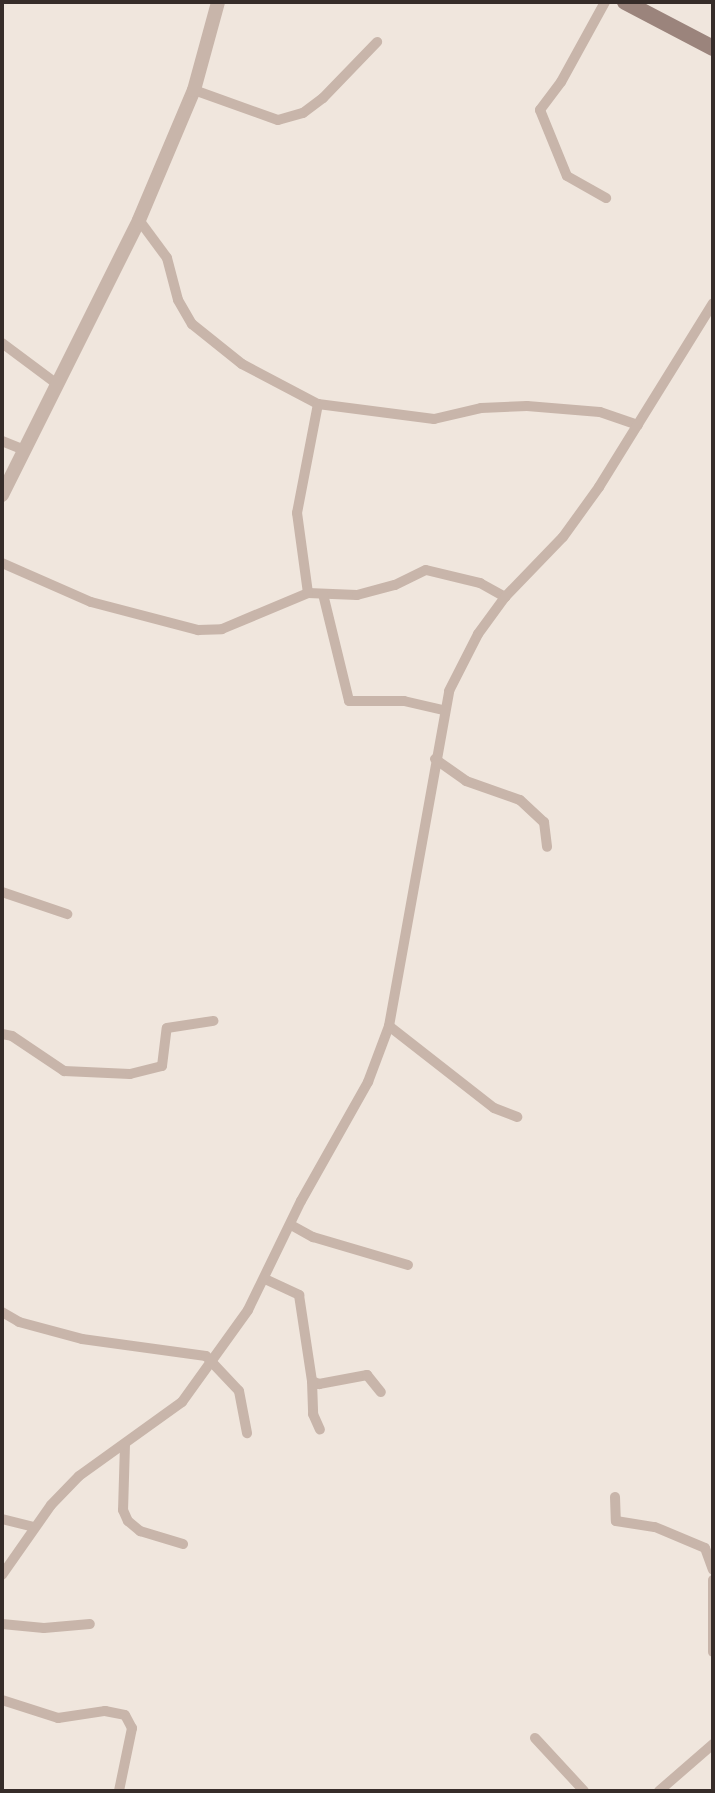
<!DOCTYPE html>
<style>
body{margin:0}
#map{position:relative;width:715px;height:1793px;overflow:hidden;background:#f0e6dd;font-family:Overpass,sans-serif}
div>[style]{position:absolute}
.minor>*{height:10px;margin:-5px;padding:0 5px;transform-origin:5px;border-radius:5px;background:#c8b5aa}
.tertiary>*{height:14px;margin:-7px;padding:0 7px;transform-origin:7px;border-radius:7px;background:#c8b5aa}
.secondary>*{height:16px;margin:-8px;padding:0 8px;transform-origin:8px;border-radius:8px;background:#9b847c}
span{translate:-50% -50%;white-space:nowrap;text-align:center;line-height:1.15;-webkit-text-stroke:6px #f8f0e9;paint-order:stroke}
.frame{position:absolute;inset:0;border:4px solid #362c29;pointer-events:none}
</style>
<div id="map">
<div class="minor">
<div style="left:605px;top:2px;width:91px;rotate:118.8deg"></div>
<div style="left:561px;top:82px;width:35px;rotate:127deg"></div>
<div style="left:540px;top:110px;width:71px;rotate:67.8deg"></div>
<div style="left:567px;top:176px;width:45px;rotate:29.4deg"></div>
<div style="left:194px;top:90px;width:89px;rotate:19.7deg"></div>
<div style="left:278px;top:120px;width:26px;rotate:-16deg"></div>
<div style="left:303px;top:113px;width:25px;rotate:-37deg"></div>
<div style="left:323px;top:98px;width:78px;rotate:-46deg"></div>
<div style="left:139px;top:220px;width:47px;rotate:53.6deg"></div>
<div style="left:167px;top:258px;width:43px;rotate:75.3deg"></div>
<div style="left:178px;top:300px;width:28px;rotate:60deg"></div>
<div style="left:192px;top:324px;width:64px;rotate:38.7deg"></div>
<div style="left:242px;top:364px;width:86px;rotate:27.8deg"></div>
<div style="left:318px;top:404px;width:117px;rotate:7.4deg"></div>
<div style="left:434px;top:419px;width:48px;rotate:-13.2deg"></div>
<div style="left:481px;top:408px;width:46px;rotate:-2.5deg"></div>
<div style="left:527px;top:406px;width:73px;rotate:4.7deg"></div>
<div style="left:600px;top:412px;width:40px;rotate:18.9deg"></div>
<div style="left:2px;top:343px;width:69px;rotate:36.7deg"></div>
<div style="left:2px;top:441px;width:22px;rotate:22deg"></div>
<div style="left:2px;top:563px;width:97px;rotate:23.7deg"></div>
<div style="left:91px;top:602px;width:111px;rotate:14.7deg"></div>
<div style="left:198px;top:630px;width:24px;rotate:-2deg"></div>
<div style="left:222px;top:629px;width:93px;rotate:-22.7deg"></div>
<div style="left:308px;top:593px;width:49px;rotate:2.3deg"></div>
<div style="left:357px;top:595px;width:39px;rotate:-15deg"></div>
<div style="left:395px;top:585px;width:34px;rotate:-26deg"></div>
<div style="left:426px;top:570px;width:56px;rotate:13.5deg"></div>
<div style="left:480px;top:583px;width:29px;rotate:29deg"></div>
<div style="left:308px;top:593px;width:81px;rotate:-97.8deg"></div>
<div style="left:297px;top:513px;width:111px;rotate:-79.1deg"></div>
<div style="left:323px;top:594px;width:110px;rotate:76.3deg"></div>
<div style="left:349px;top:701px;width:55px"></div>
<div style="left:404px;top:701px;width:40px;rotate:13deg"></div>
<div style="left:435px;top:759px;width:38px;rotate:35deg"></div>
<div style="left:466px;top:781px;width:57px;rotate:19.4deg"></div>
<div style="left:520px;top:800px;width:33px;rotate:43deg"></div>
<div style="left:544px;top:822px;width:25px;rotate:83deg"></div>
<div style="left:2px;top:892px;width:69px;rotate:18.7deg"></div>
<div style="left:389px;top:1026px;width:133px;rotate:38deg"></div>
<div style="left:494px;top:1108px;width:25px;rotate:21deg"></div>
<div style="left:2px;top:1034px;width:10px;rotate:11deg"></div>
<div style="left:12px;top:1036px;width:63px;rotate:33.9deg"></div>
<div style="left:64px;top:1071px;width:66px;rotate:2.6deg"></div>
<div style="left:130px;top:1074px;width:33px;rotate:-14deg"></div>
<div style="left:162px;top:1066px;width:38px;rotate:-83deg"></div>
<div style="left:167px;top:1028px;width:47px;rotate:-8.7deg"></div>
<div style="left:291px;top:1225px;width:25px;rotate:29deg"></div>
<div style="left:313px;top:1237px;width:99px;rotate:16.4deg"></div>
<div style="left:265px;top:1279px;width:38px;rotate:25deg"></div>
<div style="left:299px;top:1295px;width:87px;rotate:81.4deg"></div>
<div style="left:312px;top:1381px;width:8px;rotate:23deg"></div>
<div style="left:319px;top:1384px;width:49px;rotate:-10.6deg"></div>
<div style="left:367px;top:1375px;width:22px;rotate:51deg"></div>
<div style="left:2px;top:1312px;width:20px;rotate:30deg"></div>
<div style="left:19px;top:1322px;width:65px;rotate:15.1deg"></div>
<div style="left:82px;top:1339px;width:125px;rotate:7.8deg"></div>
<div style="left:206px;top:1356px;width:48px;rotate:46.7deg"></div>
<div style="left:239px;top:1391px;width:43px;rotate:79.2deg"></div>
<div style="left:312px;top:1381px;width:33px;rotate:88deg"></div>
<div style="left:313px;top:1414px;width:17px;rotate:66deg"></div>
<div style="left:125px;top:1444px;width:66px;rotate:91.7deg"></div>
<div style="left:123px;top:1510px;width:12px;rotate:66deg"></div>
<div style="left:128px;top:1521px;width:16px;rotate:40deg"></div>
<div style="left:140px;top:1531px;width:45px;rotate:16.8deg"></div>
<div style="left:615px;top:1497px;width:24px;rotate:88deg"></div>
<div style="left:616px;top:1521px;width:39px;rotate:9deg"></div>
<div style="left:655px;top:1527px;width:54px;rotate:22.8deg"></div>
<div style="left:705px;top:1548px;width:23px;rotate:70deg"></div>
<div style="left:2px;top:1519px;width:33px;rotate:14deg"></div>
<div style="left:2px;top:1575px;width:85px;rotate:-55deg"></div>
<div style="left:51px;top:1505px;width:40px;rotate:-46deg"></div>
<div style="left:79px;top:1476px;width:127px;rotate:-35.7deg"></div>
<div style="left:182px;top:1402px;width:113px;rotate:-54.3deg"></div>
<div style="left:248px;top:1310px;width:121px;rotate:-64.1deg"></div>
<div style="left:301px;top:1201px;width:137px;rotate:-60.6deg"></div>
<div style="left:368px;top:1082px;width:60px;rotate:-69.4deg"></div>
<div style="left:389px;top:1026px;width:340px;rotate:-79.8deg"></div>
<div style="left:449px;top:691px;width:64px;rotate:-63deg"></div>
<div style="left:478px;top:634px;width:46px;rotate:-53.9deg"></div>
<div style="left:505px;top:597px;width:83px;rotate:-46deg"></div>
<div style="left:563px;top:537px;width:62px;rotate:-54.2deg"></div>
<div style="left:599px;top:487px;width:216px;rotate:-58.2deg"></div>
<div style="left:713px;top:1580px;width:72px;rotate:90deg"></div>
<div style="left:2px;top:1624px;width:42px;rotate:5.4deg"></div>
<div style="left:44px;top:1628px;width:46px;rotate:-5deg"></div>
<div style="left:2px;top:1700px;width:59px;rotate:17.8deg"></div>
<div style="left:58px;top:1718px;width:48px;rotate:-8.5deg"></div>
<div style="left:105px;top:1711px;width:20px;rotate:11deg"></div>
<div style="left:125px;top:1715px;width:15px;rotate:62deg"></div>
<div style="left:132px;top:1728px;width:64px;rotate:101.7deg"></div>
<div style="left:535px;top:1738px;width:72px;rotate:47.2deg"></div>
<div style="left:659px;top:1791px;width:72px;rotate:-41deg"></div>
</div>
<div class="tertiary">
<div style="left:2px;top:495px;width:307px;rotate:-63.5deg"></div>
<div style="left:139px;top:220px;width:141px;rotate:-67.1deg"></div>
<div style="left:194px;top:90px;width:91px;rotate:-74.7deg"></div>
</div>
<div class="secondary">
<div style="left:625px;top:2px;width:99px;rotate:27.6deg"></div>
</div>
<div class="frame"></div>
</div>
